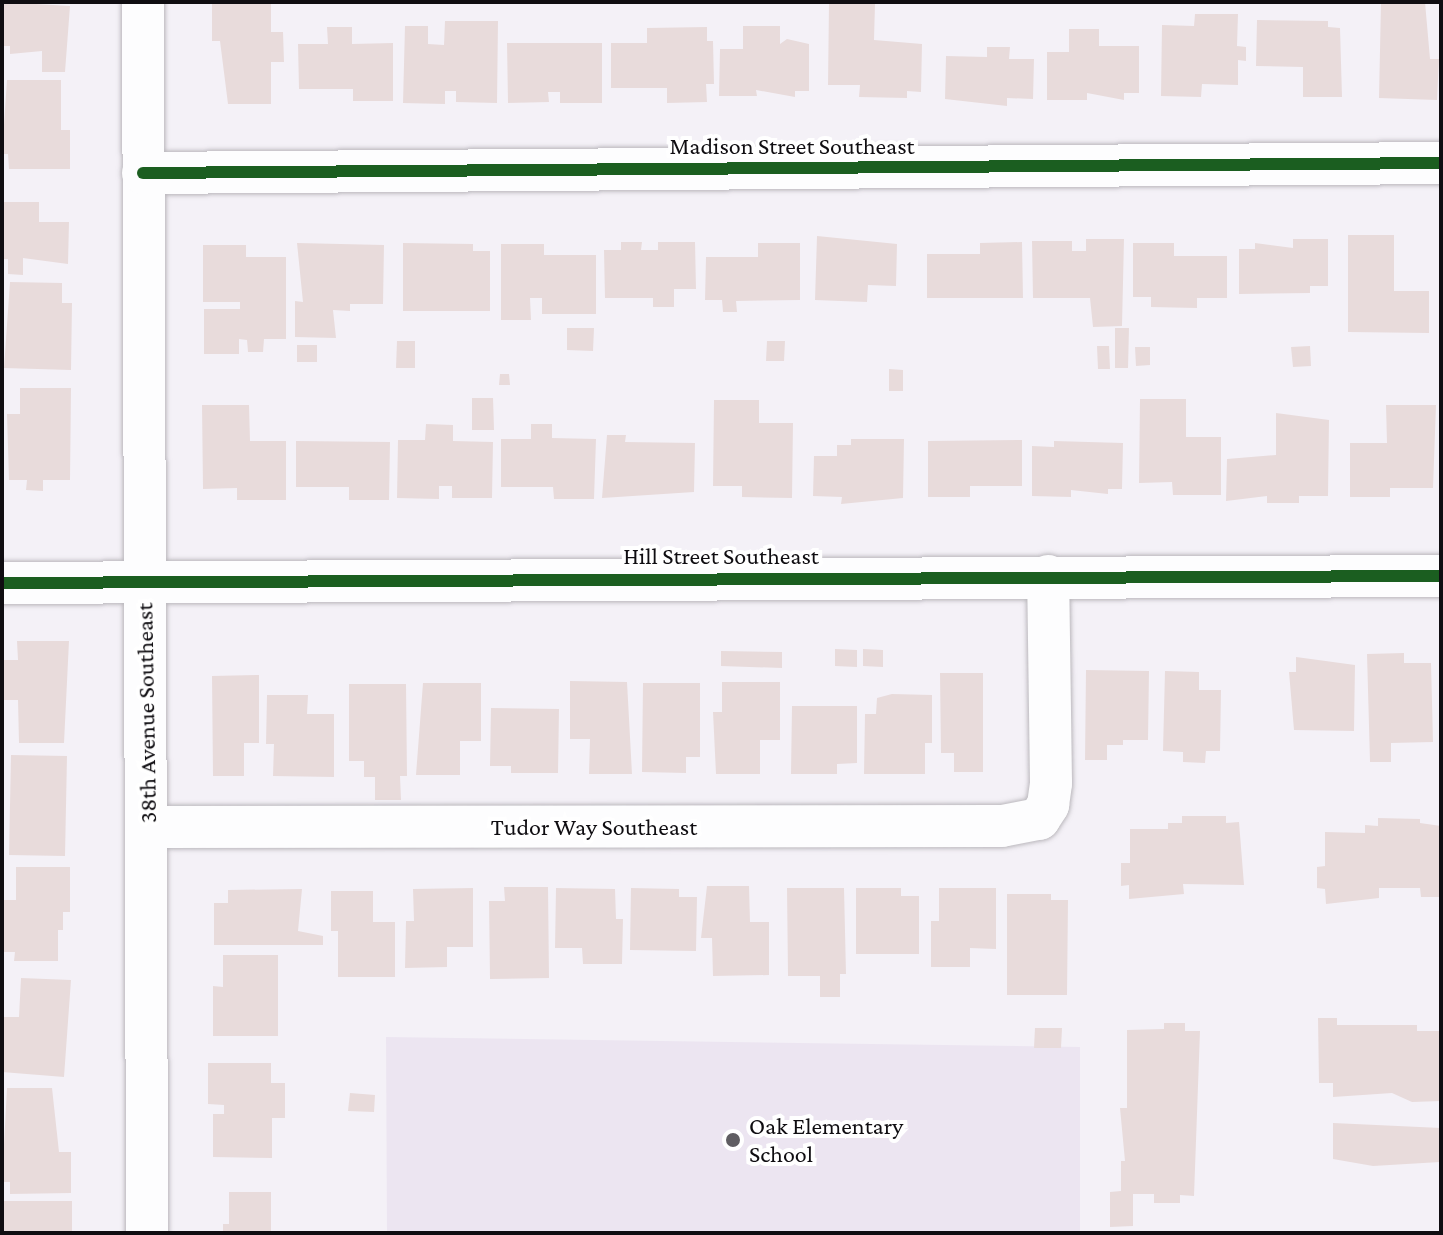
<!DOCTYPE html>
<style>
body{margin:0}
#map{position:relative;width:1443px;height:1235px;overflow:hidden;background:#f4f1f7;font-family:"Crimson Pro",serif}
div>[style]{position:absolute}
.built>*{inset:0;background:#ece5f1}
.building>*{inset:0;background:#e8dbdb}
.roads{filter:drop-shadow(0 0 2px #bbb8bd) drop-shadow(0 0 2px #bbb8bd)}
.minor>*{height:42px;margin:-21px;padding:0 21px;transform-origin:21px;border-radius:21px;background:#fdfdfe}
.cycleway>*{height:12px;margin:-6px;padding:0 6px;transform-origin:6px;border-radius:6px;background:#1b5e20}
.dots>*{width:22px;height:22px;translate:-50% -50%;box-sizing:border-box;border:4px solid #fff;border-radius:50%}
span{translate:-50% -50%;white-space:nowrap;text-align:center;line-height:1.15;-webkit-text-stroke:8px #fff;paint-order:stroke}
.street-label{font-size:24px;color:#0f0d11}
.poi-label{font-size:24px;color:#0f0d11}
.left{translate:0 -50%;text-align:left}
.frame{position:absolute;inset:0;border:4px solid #0f0d11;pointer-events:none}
</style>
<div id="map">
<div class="built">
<div style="clip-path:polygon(386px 1037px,1080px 1047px,1080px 1233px,387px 1233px)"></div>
</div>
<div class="building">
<div style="clip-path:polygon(2px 2px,70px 6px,65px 72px,42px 72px,42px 51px,10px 54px,10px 46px,2px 46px)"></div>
<div style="clip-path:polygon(212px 2px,271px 2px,271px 32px,283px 32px,284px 62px,271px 62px,271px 104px,228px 104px,220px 41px,212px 41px)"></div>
<div style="clip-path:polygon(1381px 2px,1425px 2px,1430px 59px,1439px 59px,1437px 100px,1379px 98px)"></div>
<div style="clip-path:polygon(829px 3px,875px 4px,874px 40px,922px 44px,921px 92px,907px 91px,907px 98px,859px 97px,860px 85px,828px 85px)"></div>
<div style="clip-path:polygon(1195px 14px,1238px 14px,1237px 46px,1246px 47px,1246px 61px,1238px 60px,1238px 85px,1202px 84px,1201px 97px,1161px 96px,1162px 25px,1194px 26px)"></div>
<div style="clip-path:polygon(1257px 20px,1328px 21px,1328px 27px,1340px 28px,1342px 97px,1303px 97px,1303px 67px,1256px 66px)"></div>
<div style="clip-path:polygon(445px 21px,498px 21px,497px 103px,456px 102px,456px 91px,445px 91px,445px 104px,403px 103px,405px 26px,428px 26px,428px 44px,444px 45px)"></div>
<div style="clip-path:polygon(743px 26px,780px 26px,780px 44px,787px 39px,809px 44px,809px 91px,795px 91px,795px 97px,756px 90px,757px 96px,719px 96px,720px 49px,743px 49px)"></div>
<div style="clip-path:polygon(327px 27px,352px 27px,352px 44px,393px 43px,393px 101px,353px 101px,353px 89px,299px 89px,298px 44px,328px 44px)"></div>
<div style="clip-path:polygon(707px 27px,707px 41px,713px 41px,714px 84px,706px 84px,707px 102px,667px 103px,667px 88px,611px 88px,611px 43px,647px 43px,647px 28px)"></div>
<div style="clip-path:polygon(1069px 29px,1099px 29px,1099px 46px,1139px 46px,1139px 93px,1124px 93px,1124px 100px,1087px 93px,1087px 100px,1047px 100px,1047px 52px,1069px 52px)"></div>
<div style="clip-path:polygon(507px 43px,602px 43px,602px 103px,560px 103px,560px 92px,548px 92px,549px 102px,508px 103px)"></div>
<div style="clip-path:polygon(987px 47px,1010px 47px,1009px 59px,1034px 59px,1033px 99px,1007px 98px,1007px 106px,945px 99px,946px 56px,987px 57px)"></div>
<div style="clip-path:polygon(7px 80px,61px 80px,61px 130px,70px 130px,70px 169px,9px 169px,8px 154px,2px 154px)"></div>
<div style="clip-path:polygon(2px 202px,39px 202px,39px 222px,69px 222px,68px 264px,23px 258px,23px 275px,8px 274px,8px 259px,2px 259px)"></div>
<div style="clip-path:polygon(1348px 235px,1394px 235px,1394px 291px,1429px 291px,1429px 333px,1348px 332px)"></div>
<div style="clip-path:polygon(817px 236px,897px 244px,896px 286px,868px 285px,867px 302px,815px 300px)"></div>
<div style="clip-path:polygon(1086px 239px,1124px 239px,1122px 326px,1093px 327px,1090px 298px,1033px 298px,1032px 241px,1072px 241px,1072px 251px,1086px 251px)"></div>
<div style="clip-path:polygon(1293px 239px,1328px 239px,1328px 286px,1310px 286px,1310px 293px,1239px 294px,1239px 249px,1255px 249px,1255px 243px,1293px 248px)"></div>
<div style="clip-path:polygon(621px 242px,642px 242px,641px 250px,658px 250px,658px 242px,695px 242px,696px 289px,674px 289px,674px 307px,653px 307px,653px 298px,605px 298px,604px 250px,621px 250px)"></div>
<div style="clip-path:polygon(1022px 242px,1023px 298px,927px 298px,927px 254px,980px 254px,980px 243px)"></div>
<div style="clip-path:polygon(297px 243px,384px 245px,383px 304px,350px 304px,350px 311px,333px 310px,336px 338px,295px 337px,295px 301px,303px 302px)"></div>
<div style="clip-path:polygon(403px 243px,473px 244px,473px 251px,490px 251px,490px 311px,403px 311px)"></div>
<div style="clip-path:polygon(758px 243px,800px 243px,800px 300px,736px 301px,737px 312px,723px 312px,722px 300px,705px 300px,706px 257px,758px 257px)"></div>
<div style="clip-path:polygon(1133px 243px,1174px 243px,1174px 256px,1227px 256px,1227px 298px,1197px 298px,1197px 308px,1151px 307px,1151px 297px,1133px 297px)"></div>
<div style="clip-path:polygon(501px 244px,544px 244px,544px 255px,596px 255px,596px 314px,542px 314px,542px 298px,530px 298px,531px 320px,501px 320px)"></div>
<div style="clip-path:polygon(203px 245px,246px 245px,246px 257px,286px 257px,286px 339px,264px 339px,263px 352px,248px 352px,247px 340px,239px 339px,239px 354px,204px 354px,204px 309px,240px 309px,240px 302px,203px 302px)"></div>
<div style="clip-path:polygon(10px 282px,62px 283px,62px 303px,72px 303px,71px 370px,4px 368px)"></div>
<div style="clip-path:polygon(567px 328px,594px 328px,593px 351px,567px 350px)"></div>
<div style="clip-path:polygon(1115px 328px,1129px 328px,1128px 368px,1115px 368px)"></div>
<div style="clip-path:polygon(397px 341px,415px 341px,415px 368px,396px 368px)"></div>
<div style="clip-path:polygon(767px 341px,785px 341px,784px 361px,766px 361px)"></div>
<div style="clip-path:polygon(297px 345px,317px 345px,317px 362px,297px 362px)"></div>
<div style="clip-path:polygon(1097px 346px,1109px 346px,1110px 369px,1098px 369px)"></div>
<div style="clip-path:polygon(1310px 346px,1311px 366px,1293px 367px,1291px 347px)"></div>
<div style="clip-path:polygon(1135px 347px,1150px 347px,1150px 365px,1136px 366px)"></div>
<div style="clip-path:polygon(889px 369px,903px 370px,903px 391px,889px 391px)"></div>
<div style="clip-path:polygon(500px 374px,509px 374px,510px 385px,499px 385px)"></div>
<div style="clip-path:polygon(20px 388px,71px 388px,70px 480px,43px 480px,43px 491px,26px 490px,27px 480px,9px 480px,7px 414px,20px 414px)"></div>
<div style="clip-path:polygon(472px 398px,493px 398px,494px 430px,472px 430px)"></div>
<div style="clip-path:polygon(1140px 399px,1186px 399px,1186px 437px,1221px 437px,1221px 495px,1173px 495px,1172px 482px,1139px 483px)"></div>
<div style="clip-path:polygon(714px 400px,759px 400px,759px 423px,793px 423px,792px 498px,742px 497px,742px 486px,713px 486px)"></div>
<div style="clip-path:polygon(202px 405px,249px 405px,250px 441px,286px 441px,286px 500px,237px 500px,237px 488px,203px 489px)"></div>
<div style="clip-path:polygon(1386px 405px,1436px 405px,1433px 488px,1390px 488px,1390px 497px,1350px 497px,1350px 443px,1387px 443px)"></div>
<div style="clip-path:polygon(1276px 413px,1329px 420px,1328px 496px,1299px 496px,1299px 503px,1267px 503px,1267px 496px,1226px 501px,1227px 459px,1276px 455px)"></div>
<div style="clip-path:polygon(426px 424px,453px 425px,453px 441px,493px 442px,492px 498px,452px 498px,452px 486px,439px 486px,439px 499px,397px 498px,398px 440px,425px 440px)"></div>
<div style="clip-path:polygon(531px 424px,552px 424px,552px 438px,596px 439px,594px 499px,554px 499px,553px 487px,501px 487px,501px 439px,531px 439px)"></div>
<div style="clip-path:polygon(607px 435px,626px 435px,625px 442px,695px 443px,694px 492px,602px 498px)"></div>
<div style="clip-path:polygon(851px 439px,904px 439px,903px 498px,841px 504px,842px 497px,813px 496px,814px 456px,837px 456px,837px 445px,851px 445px)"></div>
<div style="clip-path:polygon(1022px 440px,1022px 486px,970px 486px,970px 497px,928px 497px,928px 441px)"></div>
<div style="clip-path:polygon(296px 441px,390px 442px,389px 500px,349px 500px,349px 487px,296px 487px)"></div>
<div style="clip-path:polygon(1054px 441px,1123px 443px,1122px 489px,1108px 489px,1108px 494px,1071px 490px,1071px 497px,1032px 496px,1032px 446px,1054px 447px)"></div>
<div style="clip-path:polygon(17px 641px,69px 641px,64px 743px,19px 743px,18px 700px,2px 700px,2px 660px,18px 660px)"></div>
<div style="clip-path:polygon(835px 649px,857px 650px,857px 667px,835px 666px)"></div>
<div style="clip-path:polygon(863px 649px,883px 650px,883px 667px,863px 666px)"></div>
<div style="clip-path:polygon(721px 651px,782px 652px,782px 668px,721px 666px)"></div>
<div style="clip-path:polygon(1404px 653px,1404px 663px,1431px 663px,1433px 742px,1391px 743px,1391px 762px,1370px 762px,1367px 654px)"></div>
<div style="clip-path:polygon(1296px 657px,1355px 665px,1354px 731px,1294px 730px,1289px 672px,1296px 672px)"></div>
<div style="clip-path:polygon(1086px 670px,1149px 671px,1148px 740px,1123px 740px,1123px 745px,1107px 745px,1107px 760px,1085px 760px)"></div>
<div style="clip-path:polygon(1165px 671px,1199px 672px,1199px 690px,1221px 690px,1220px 751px,1206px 751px,1205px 763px,1183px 762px,1183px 752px,1163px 751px)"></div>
<div style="clip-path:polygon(940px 673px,983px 673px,983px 772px,954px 772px,954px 753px,941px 753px)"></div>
<div style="clip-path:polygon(259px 675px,259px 743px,244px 743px,244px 776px,213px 776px,212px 676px)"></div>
<div style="clip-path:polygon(570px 681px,627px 682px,632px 774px,589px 774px,590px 739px,570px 739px)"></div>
<div style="clip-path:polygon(722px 682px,780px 682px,780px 740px,760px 740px,760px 774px,716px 774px,713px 712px,722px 712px)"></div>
<div style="clip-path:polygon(423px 683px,481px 683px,481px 741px,460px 741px,460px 775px,416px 775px)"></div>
<div style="clip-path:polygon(643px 683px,700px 683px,700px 757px,686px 757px,686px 773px,642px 772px)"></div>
<div style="clip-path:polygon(349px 684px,406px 684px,407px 776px,400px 776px,401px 800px,375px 800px,375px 777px,364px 777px,364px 761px,349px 761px)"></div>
<div style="clip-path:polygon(892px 694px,932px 695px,932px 743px,925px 743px,925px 774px,864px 774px,865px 714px,876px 714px,877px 698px)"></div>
<div style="clip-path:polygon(267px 695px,308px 695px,307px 714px,334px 714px,334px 777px,273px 776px,274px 744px,266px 744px)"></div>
<div style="clip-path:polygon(792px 706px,857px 706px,857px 763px,837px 764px,837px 774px,791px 774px)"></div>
<div style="clip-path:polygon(491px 708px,559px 709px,558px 773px,511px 773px,511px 766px,490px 766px)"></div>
<div style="clip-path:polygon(11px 755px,67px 756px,65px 856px,9px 855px)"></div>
<div style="clip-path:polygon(1182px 816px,1226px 816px,1226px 823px,1239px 822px,1244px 885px,1183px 884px,1184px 894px,1129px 899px,1129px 885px,1121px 886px,1121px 863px,1130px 863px,1130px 829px,1168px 829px,1168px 823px,1182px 823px)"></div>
<div style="clip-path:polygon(1378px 818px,1420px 819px,1420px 823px,1441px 826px,1441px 897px,1421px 897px,1420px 888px,1379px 888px,1379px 898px,1326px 904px,1325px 889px,1317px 888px,1317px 867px,1325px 866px,1325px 832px,1365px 833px,1365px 825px,1378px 826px)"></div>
<div style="clip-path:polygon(16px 867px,70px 867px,70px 912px,63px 912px,63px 930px,58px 930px,58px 961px,14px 961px,15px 952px,2px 952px,2px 900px,16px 900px)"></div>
<div style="clip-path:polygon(707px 886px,749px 886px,750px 922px,769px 922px,769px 975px,713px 976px,712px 938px,701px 938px)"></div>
<div style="clip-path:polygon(504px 887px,548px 887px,549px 978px,490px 979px,489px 901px,505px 901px)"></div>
<div style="clip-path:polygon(473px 888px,473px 947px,447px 947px,447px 967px,405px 968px,406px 921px,414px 921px,413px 889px)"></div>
<div style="clip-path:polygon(556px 888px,615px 889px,616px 919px,623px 919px,622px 964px,583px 964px,582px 948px,555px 948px)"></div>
<div style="clip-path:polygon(631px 888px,679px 889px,679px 897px,697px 897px,696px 951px,630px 950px)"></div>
<div style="clip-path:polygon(787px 888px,844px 888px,846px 974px,840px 974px,840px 997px,820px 997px,820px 976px,788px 976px)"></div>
<div style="clip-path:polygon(856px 888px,901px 888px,901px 896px,919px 896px,919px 954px,856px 954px)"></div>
<div style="clip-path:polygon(939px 888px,996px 888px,996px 949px,970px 948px,970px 967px,931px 967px,931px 921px,939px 921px)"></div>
<div style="clip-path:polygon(302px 889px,298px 931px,323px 936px,323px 945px,214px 945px,214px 903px,228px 903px,228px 890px)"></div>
<div style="clip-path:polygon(331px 891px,373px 891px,373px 922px,395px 922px,395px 977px,338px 977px,338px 931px,331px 931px)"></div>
<div style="clip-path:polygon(1007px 894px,1051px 894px,1051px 900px,1068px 900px,1067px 995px,1007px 995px)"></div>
<div style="clip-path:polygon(223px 955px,278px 955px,278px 1036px,213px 1036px,213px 986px,223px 987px)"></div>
<div style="clip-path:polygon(21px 978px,71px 980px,64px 1077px,2px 1072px,2px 1017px,19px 1017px)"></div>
<div style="clip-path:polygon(1318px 1018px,1337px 1018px,1337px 1025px,1417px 1025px,1417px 1031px,1441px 1031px,1441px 1101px,1412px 1102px,1392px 1093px,1333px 1097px,1333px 1083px,1319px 1083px)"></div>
<div style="clip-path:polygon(1164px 1023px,1185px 1023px,1185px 1031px,1200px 1031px,1194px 1196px,1180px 1195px,1180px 1203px,1154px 1203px,1154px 1194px,1133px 1194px,1133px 1226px,1110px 1227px,1110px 1192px,1121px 1191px,1121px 1161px,1125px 1161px,1120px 1108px,1127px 1108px,1127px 1030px,1164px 1029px)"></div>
<div style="clip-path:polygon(1035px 1028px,1062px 1028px,1061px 1048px,1034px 1048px)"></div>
<div style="clip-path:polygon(208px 1063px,271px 1063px,271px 1083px,285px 1083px,285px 1118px,272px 1118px,272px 1158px,213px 1157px,213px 1114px,224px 1114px,224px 1105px,208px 1104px)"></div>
<div style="clip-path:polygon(7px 1088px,52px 1088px,59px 1152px,71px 1152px,71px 1193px,10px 1194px,10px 1182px,2px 1182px)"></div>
<div style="clip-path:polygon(350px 1093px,375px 1095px,374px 1112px,348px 1111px)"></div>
<div style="clip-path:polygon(1333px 1123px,1441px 1128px,1440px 1162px,1373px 1166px,1333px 1159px)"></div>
<div style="clip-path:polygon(229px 1192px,271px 1192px,271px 1233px,223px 1233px,223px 1224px,229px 1224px)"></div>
<div style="clip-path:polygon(2px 1201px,72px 1201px,72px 1233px,2px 1233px)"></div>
</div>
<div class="roads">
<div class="minor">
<div style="left:143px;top:2px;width:1231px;rotate:89.81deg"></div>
<div style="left:143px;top:173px;width:1298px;rotate:-0.44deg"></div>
<div style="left:2px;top:583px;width:1439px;rotate:-0.28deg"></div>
<div style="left:148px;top:827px;width:854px;rotate:-0.07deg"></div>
<div style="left:1002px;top:826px;width:38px;rotate:-11deg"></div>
<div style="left:1039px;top:819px;width:17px;rotate:-57deg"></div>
<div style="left:1048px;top:805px;width:22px;rotate:-82deg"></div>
<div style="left:1051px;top:783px;width:207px;rotate:-90.8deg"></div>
</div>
</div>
<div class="cycleway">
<div style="left:143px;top:173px;width:1298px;rotate:-0.44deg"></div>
<div style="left:2px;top:583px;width:1439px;rotate:-0.28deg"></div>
</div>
<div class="dots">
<div style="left:733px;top:1140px;background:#5f5d62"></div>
</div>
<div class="street-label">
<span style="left:792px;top:146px">Madison Street Southeast</span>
<span style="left:721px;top:556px">Hill Street Southeast</span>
<span style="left:146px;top:713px;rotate:-91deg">38th Avenue Southeast</span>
<span style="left:594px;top:827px">Tudor Way Southeast</span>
</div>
<div class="poi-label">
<span class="left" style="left:749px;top:1140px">Oak Elementary<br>School</span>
</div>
<div class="frame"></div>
</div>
